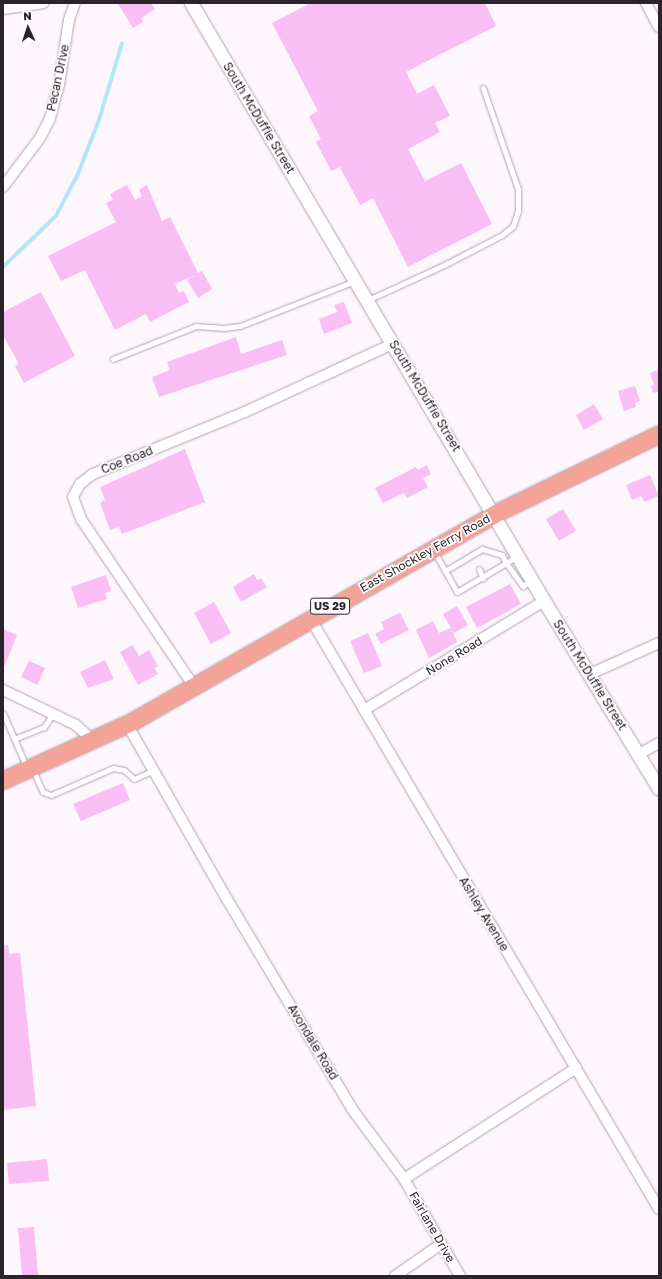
<!DOCTYPE html>
<style>
body{margin:0}
#map{position:relative;width:662px;height:1279px;overflow:hidden;background:#fdf6fc;font-family:"Golos Text",sans-serif}
div>[style]{position:absolute}
.stream>*{height:3.5px;margin:-1.75px;padding:0 1.75px;transform-origin:1.75px;border-radius:1.75px;background:#b4e6f9}
.building>*{inset:0;background:#f9bef3}
.roads{filter:drop-shadow(0 0 1px #b2a1b0) drop-shadow(0 0 1px #b2a1b0)}
.service>*{height:5px;margin:-2.5px;padding:0 2.5px;transform-origin:2.5px;border-radius:2.5px;background:#fff}
.minor>*{height:10px;margin:-5px;padding:0 5px;transform-origin:5px;border-radius:5px;background:#fff}
.tertiary>*{height:13px;margin:-6.5px;padding:0 6.5px;transform-origin:6.5px;border-radius:6.5px;background:#fff}
.trunk>*{height:17px;margin:-8.5px;padding:0 8.5px;transform-origin:8.5px;border-radius:8.5px;background:#f4a398}
span{translate:-50% -50%;white-space:nowrap;text-align:center;line-height:1.15;-webkit-text-stroke:3.5px #fff;paint-order:stroke}
.shield-label span{padding:1px 3px;background:#fff;border:1px solid;border-radius:3px;-webkit-text-stroke-width:0}
.shield-label{font-size:11px;color:#2a2329;font-weight:700}
.street-label{font-size:12px;color:#2a2329}
.frame{position:absolute;inset:0;border:4px solid #2a2329;pointer-events:none}
.north{position:absolute;left:8px;top:8px;width:40px;height:40px;-webkit-text-stroke:3px #fff;paint-order:stroke;rotate:357deg;font-size:11px;font-weight:700;line-height:16px;text-align:center;color:#2a2329}
.north::after{content:'';display:block;margin:auto;width:14px;height:18px;background:#2a2329;clip-path:polygon(50% 0,100% 100%,50% 72%,0 100%)}
</style>
<div id="map">
<div class="stream">
<div style="left:3px;top:267px;width:74px;rotate:-43.9deg"></div>
<div style="left:56px;top:216px;width:47px;rotate:-62.4deg"></div>
<div style="left:78px;top:174px;width:58px;rotate:-68.7deg"></div>
<div style="left:99px;top:120px;width:79px;rotate:-73.2deg"></div>
</div>
<div class="building">
<div style="clip-path:polygon(120px 3px,151px 3px,155px 9px,141px 18px,143px 22px,133px 28px,118px 4px)"></div>
<div style="clip-path:polygon(311px 3px,485px 3px,496px 26px,406px 72px,417px 94px,434px 85px,450px 116px,435px 123px,440px 132px,408px 149px,425px 181px,461px 163px,492px 224px,408px 267px,373px 198px,360px 205px,340px 167px,331px 171px,316px 142px,321px 139px,309px 116px,318px 111px,272px 23px)"></div>
<div style="clip-path:polygon(127px 185px,135px 200px,142px 196px,139px 190px,147px 185px,162px 221px,170px 217px,198px 273px,202px 271px,212px 289px,198px 298px,187px 280px,195px 275px,175px 284px,179px 293px,184px 291px,189px 302px,150px 322px,146px 314px,115px 330px,85px 270px,61px 281px,48px 256px,116px 222px,106px 203px,113px 200px,110px 194px)"></div>
<div style="clip-path:polygon(41px 292px,75px 356px,24px 383px,15px 366px,19px 364px,3px 335px,3px 312px)"></div>
<div style="clip-path:polygon(344px 302px,352px 323px,324px 334px,319px 319px,337px 312px,334px 305px)"></div>
<div style="clip-path:polygon(236px 337px,241px 354px,282px 340px,287px 355px,159px 397px,152px 377px,170px 370px,167px 362px)"></div>
<div style="clip-path:polygon(658px 370px,659px 391px,653px 393px,651px 386px,654px 385px,650px 373px)"></div>
<div style="clip-path:polygon(635px 386px,640px 401px,635px 403px,636px 407px,624px 411px,618px 391px)"></div>
<div style="clip-path:polygon(594px 404px,603px 419px,584px 430px,576px 415px)"></div>
<div style="clip-path:polygon(185px 449px,205px 502px,122px 534px,119px 527px,110px 530px,100px 503px,105px 500px,100px 487px)"></div>
<div style="clip-path:polygon(427px 465px,431px 474px,423px 478px,428px 487px,407px 498px,404px 493px,383px 503px,375px 488px,416px 467px,418px 470px)"></div>
<div style="clip-path:polygon(650px 475px,659px 496px,644px 502px,641px 496px,632px 500px,626px 485px)"></div>
<div style="clip-path:polygon(563px 509px,576px 531px,559px 541px,546px 519px)"></div>
<div style="clip-path:polygon(254px 574px,257px 580px,261px 578px,267px 587px,241px 602px,233px 587px)"></div>
<div style="clip-path:polygon(106px 575px,111px 591px,105px 593px,107px 599px,78px 608px,71px 587px)"></div>
<div style="clip-path:polygon(510px 584px,521px 604px,477px 628px,466px 607px)"></div>
<div style="clip-path:polygon(214px 602px,231px 633px,211px 644px,194px 613px)"></div>
<div style="clip-path:polygon(457px 606px,468px 625px,454px 633px,443px 614px)"></div>
<div style="clip-path:polygon(400px 613px,409px 630px,381px 644px,375px 634px,384px 629px,381px 622px)"></div>
<div style="clip-path:polygon(433px 621px,439px 633px,451px 628px,457px 642px,429px 658px,416px 630px)"></div>
<div style="clip-path:polygon(3px 629px,17px 635px,3px 670px)"></div>
<div style="clip-path:polygon(368px 633px,382px 666px,364px 673px,350px 641px)"></div>
<div style="clip-path:polygon(133px 645px,139px 656px,149px 650px,158px 666px,154px 668px,158px 674px,138px 685px,120px 652px)"></div>
<div style="clip-path:polygon(105px 660px,114px 679px,88px 688px,80px 672px)"></div>
<div style="clip-path:polygon(29px 661px,45px 668px,37px 685px,21px 677px)"></div>
<div style="clip-path:polygon(123px 783px,130px 800px,81px 821px,73px 804px)"></div>
<div style="clip-path:polygon(8px 945px,9px 954px,20px 953px,36px 1106px,3px 1110px,3px 946px)"></div>
<div style="clip-path:polygon(47px 1159px,49px 1181px,9px 1184px,7px 1163px)"></div>
<div style="clip-path:polygon(34px 1227px,38px 1276px,22px 1276px,18px 1228px)"></div>
</div>
<div class="roads">
<div class="service">
<div style="left:368px;top:300px;width:86px;rotate:-24.8deg"></div>
<div style="left:446px;top:264px;width:63px;rotate:-27.4deg"></div>
<div style="left:502px;top:235px;width:14px;rotate:-39deg"></div>
<div style="left:513px;top:226px;width:16px;rotate:-72deg"></div>
<div style="left:518px;top:211px;width:22px;rotate:-90deg"></div>
<div style="left:518px;top:189px;width:107px;rotate:-109.1deg"></div>
<div style="left:113px;top:359px;width:89px;rotate:-21.7deg"></div>
<div style="left:196px;top:326px;width:28px;rotate:4deg"></div>
<div style="left:224px;top:328px;width:16px;rotate:-7deg"></div>
<div style="left:240px;top:326px;width:123px;rotate:-21.4deg"></div>
<div style="left:434px;top:551px;width:47px;rotate:60.7deg"></div>
<div style="left:457px;top:592px;width:57px;rotate:-30.6deg"></div>
<div style="left:506px;top:563px;width:9px;rotate:-117deg"></div>
<div style="left:502px;top:555px;width:21px;rotate:-163deg"></div>
<div style="left:482px;top:549px;width:43px;rotate:149.3deg"></div>
<div style="left:518px;top:556px;width:14px;rotate:150deg"></div>
<div style="left:506px;top:563px;width:29px;rotate:54deg"></div>
<div style="left:523px;top:586px;width:10px;rotate:-37deg"></div>
<div style="left:479px;top:569px;width:10px;rotate:66deg"></div>
<div style="left:3px;top:713px;width:58px;rotate:66.5deg"></div>
<div style="left:14px;top:739px;width:32px;rotate:-22deg"></div>
<div style="left:44px;top:727px;width:14px;rotate:-56deg"></div>
<div style="left:33px;top:770px;width:24px;rotate:66deg"></div>
<div style="left:43px;top:792px;width:9px;rotate:21deg"></div>
<div style="left:51px;top:795px;width:68px;rotate:-23.5deg"></div>
<div style="left:113px;top:768px;width:11px;rotate:10deg"></div>
<div style="left:124px;top:770px;width:13px;rotate:42deg"></div>
<div style="left:134px;top:779px;width:22px;rotate:-24deg"></div>
</div>
<div class="minor">
<div style="left:646px;top:3px;width:27px;rotate:62deg"></div>
<div style="left:3px;top:9px;width:41px;rotate:-8.3deg"></div>
<div style="left:3px;top:187px;width:61px;rotate:-52.9deg"></div>
<div style="left:40px;top:138px;width:22px;rotate:-63deg"></div>
<div style="left:50px;top:118px;width:34px;rotate:-75deg"></div>
<div style="left:59px;top:85px;width:66px;rotate:-81.3deg"></div>
<div style="left:69px;top:20px;width:18px;rotate:-71deg"></div>
<div style="left:310px;top:618px;width:686px;rotate:59.44deg"></div>
<div style="left:590px;top:674px;width:76px;rotate:-24.2deg"></div>
<div style="left:193px;top:685px;width:200px;rotate:-124deg"></div>
<div style="left:81px;top:519px;width:23px;rotate:-110deg"></div>
<div style="left:73px;top:497px;width:15px;rotate:-62deg"></div>
<div style="left:80px;top:484px;width:16px;rotate:-38deg"></div>
<div style="left:93px;top:474px;width:164px;rotate:-22.2deg"></div>
<div style="left:245px;top:412px;width:164px;rotate:-24.8deg"></div>
<div style="left:3px;top:690px;width:81px;rotate:25.6deg"></div>
<div style="left:76px;top:725px;width:22px;rotate:43deg"></div>
<div style="left:364px;top:710px;width:210px;rotate:-31.2deg"></div>
<div style="left:127px;top:724px;width:202px;rotate:60.3deg"></div>
<div style="left:227px;top:899px;width:244px;rotate:59.2deg"></div>
<div style="left:352px;top:1109px;width:87px;rotate:53.4deg"></div>
<div style="left:404px;top:1179px;width:112px;rotate:60deg"></div>
<div style="left:639px;top:754px;width:23px;rotate:-29deg"></div>
<div style="left:404px;top:1179px;width:205px;rotate:-32.8deg"></div>
<div style="left:395px;top:1276px;width:56px;rotate:-34.8deg"></div>
</div>
<div class="tertiary">
<div style="left:191px;top:3px;width:694px;rotate:59.45deg"></div>
<div style="left:544px;top:601px;width:220px;rotate:58.5deg"></div>
</div>
<div class="trunk">
<div style="left:3px;top:780px;width:143px;rotate:-24.4deg"></div>
<div style="left:133px;top:721px;width:416px;rotate:-29.8deg"></div>
<div style="left:494px;top:514px;width:183px;rotate:-25.9deg"></div>
</div>
</div>
<div class="shield-label">
<span style="left:330px;top:606px">US 29</span>
</div>
<div class="street-label">
<span style="left:58px;top:78px;rotate:-78deg">Pecan Drive</span>
<span style="left:259px;top:118px;rotate:59deg">South McDuffie Street</span>
<span style="left:425px;top:396px;rotate:59deg">South McDuffie Street</span>
<span style="left:127px;top:460px;rotate:-22deg">Coe Road</span>
<span style="left:425px;top:553px;rotate:-29deg">East Shockley Ferry Road</span>
<span style="left:454px;top:656px;rotate:-31deg">None Road</span>
<span style="left:590px;top:675px;rotate:58deg">South McDuffie Street</span>
<span style="left:484px;top:914px;rotate:59deg">Ashley Avenue</span>
<span style="left:313px;top:1042px;rotate:59deg">Avondale Road</span>
<span style="left:432px;top:1227px;rotate:60deg">Fairlane Drive</span>
</div>
<div class="frame"></div>
<div class="north">N</div>
</div>
